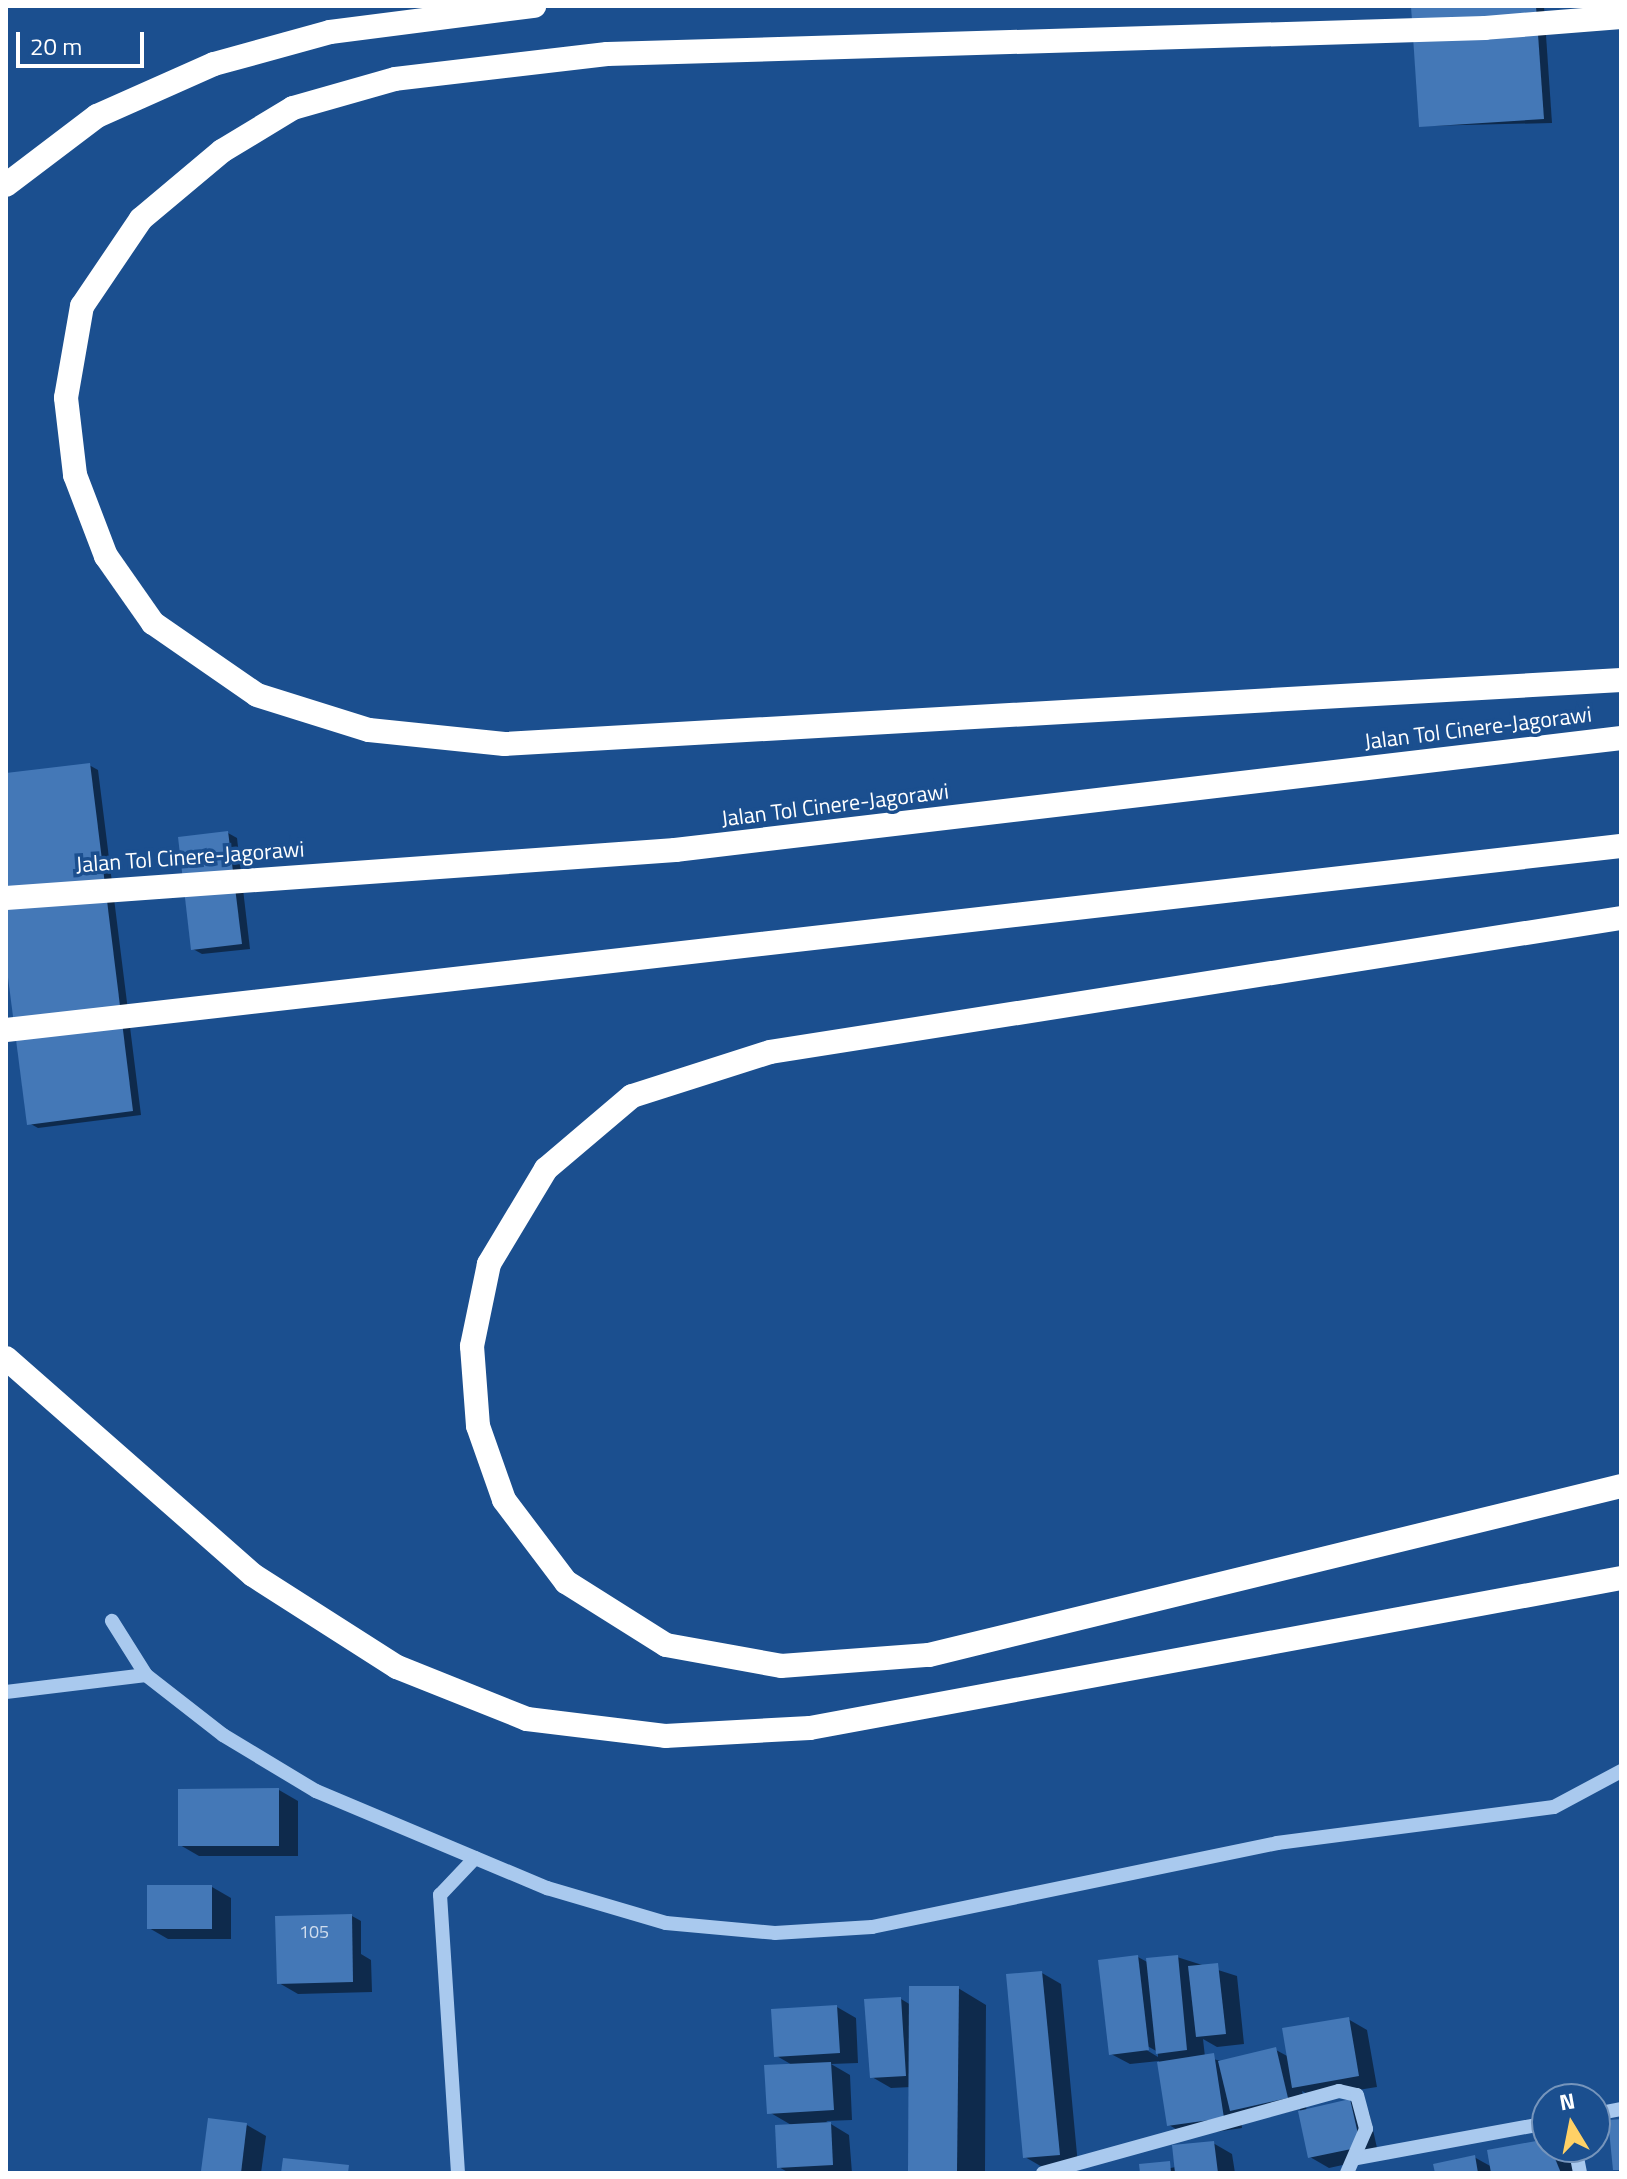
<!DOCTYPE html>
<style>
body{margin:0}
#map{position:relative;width:1627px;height:2179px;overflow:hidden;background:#1b4f8f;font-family:"Titillium Web",sans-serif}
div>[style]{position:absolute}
.shadow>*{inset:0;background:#0007}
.building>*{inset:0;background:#4478b7}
.minor>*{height:14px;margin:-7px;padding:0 7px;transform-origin:7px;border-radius:7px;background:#a9c9ee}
.highway>*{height:24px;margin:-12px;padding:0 12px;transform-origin:12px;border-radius:12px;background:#fff}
span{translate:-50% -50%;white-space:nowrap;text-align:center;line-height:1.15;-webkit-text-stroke:7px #1b4f8f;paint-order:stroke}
.number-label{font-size:18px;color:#d0dded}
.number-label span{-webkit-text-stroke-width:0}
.street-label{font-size:22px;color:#fff}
.frame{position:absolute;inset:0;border:8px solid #fff;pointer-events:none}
.north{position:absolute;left:1531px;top:2083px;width:80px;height:80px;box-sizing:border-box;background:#1b4f8f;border:2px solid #7695bc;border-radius:50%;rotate:350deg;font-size:22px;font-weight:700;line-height:32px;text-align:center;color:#fff}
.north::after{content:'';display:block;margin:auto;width:28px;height:36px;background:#ffd166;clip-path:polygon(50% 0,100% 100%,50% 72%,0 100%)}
.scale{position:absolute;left:16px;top:32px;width:128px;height:36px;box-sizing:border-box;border:4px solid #fff;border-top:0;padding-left:10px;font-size:24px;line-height:28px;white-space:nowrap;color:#fff;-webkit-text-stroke:6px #1b4f8f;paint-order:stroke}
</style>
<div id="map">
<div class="shadow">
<div style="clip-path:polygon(1413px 6px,1544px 6px,1552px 123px,1421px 126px)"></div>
<div style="clip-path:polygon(89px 765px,98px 770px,141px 1115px,38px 1128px,29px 1123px,6px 946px,6px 775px)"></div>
<div style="clip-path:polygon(228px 833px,237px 838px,250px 949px,202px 954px,193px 949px)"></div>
<div style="clip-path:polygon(279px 1790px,298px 1801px,298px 1856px,199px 1856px,180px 1845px)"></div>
<div style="clip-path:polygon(212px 1887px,231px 1898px,231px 1939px,168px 1939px,149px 1928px)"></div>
<div style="clip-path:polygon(352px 1916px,361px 1921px,361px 1954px,371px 1960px,372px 1992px,298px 1994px,279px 1983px)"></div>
<div style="clip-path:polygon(evenodd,1138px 1957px,1149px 1963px,1177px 1957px,1237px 1976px,1244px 2044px,1217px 2047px,1203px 2039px,1205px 2057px,1225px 2062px,1276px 2050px,1289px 2057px,1348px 2019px,1367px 2030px,1377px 2087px,1313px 2097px,1302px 2091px,1307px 2111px,1350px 2101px,1369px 2112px,1379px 2157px,1329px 2168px,1310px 2157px,1300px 2109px,1251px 2121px,1240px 2114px,1242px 2128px,1188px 2136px,1169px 2125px,1159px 2061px,1130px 2064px,1111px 2054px,1138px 1957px,1142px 2043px,1158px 2052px,1158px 2057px,1140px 2046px,1142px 2043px)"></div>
<div style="clip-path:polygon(1042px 1973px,1061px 1984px,1078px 2165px,1044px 2168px,1025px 2157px)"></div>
<div style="clip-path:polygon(958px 1988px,986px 2005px,985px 2173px,910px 2173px,911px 2087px,891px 2088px,872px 2077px,901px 1999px,911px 2005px)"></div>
<div style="clip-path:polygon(837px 2007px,856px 2018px,858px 2063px,831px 2064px,850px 2075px,852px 2120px,826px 2121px,849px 2135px,852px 2173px,789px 2173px,779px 2167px,793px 2126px,769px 2112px,794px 2066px,775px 2055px)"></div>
<div style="clip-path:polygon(247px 2125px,266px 2136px,261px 2173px,203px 2169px)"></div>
<div style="clip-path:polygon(1213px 2143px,1232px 2154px,1235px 2173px,1142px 2173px,1176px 2167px)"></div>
<div style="clip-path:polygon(1547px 2147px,1573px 2151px,1577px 2173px,1437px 2173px,1474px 2157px,1492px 2167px)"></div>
</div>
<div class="building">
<div style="clip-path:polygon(1411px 6px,1536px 6px,1544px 119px,1419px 127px)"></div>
<div style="clip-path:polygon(90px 763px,133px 1111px,27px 1125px,6px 962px,6px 773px)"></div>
<div style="clip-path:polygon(228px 831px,242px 944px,191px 950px,178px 837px)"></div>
<div style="clip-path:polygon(279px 1788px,279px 1846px,178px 1846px,178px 1789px)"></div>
<div style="clip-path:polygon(147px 1885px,212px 1885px,212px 1929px,147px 1929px)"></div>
<div style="clip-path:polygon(352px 1914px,353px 1982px,277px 1984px,275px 1916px)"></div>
<div style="clip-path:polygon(1138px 1955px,1149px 2050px,1109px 2055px,1098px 1960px)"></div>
<div style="clip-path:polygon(1178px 1955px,1187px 2050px,1156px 2054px,1146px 1958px)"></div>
<div style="clip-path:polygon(1218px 1963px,1226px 2034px,1196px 2037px,1188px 1966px)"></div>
<div style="clip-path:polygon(1042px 1971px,1060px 2155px,1023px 2158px,1006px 1974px)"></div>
<div style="clip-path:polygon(909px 1986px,959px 1986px,957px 2173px,908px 2173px)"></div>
<div style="clip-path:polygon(901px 1997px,906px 2076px,870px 2078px,864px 1999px)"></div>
<div style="clip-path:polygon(837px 2005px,840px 2053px,774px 2057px,771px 2009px)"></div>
<div style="clip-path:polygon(1349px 2017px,1359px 2076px,1292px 2088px,1282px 2028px)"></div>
<div style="clip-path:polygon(1276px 2047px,1288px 2098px,1230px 2111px,1218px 2061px)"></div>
<div style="clip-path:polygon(1214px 2053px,1224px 2118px,1167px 2126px,1157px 2062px)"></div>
<div style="clip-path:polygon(831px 2062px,834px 2110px,767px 2114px,764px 2065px)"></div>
<div style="clip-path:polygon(1350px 2099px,1361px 2147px,1308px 2158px,1298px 2111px)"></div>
<div style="clip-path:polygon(208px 2118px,247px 2123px,241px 2173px,201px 2171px)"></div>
<div style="clip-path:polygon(1621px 2119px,1621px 2170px,1613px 2170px,1608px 2120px)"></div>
<div style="clip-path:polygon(831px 2122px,833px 2165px,777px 2168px,775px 2125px)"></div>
<div style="clip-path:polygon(1547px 2139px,1561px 2173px,1491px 2173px,1487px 2150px)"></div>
<div style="clip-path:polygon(1214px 2141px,1218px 2173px,1175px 2173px,1172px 2145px)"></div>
<div style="clip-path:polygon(1475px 2155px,1478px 2173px,1435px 2173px,1433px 2164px)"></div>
<div style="clip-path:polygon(283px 2158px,349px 2165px,348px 2173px,281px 2173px)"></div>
<div style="clip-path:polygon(1170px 2161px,1171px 2173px,1140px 2173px,1139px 2164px)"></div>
</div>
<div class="minor">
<div style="left:146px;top:1675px;width:98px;rotate:37.9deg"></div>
<div style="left:223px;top:1735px;width:109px;rotate:31.1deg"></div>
<div style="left:316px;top:1791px;width:251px;rotate:22.8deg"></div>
<div style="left:547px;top:1888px;width:124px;rotate:16.4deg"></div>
<div style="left:666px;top:1923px;width:109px;rotate:5.2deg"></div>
<div style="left:775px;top:1933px;width:97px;rotate:-3.5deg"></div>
<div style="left:872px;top:1927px;width:414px;rotate:-11.7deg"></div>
<div style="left:1277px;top:1843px;width:279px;rotate:-7.4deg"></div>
<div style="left:1554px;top:1807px;width:76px;rotate:-28.2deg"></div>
<div style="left:6px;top:1692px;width:141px;rotate:-6.9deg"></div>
<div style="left:146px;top:1675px;width:64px;rotate:-122.2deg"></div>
<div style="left:1595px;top:2114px;width:26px;rotate:-11deg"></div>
<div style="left:1575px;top:2147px;width:26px;rotate:79deg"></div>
<div style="left:1357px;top:2158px;width:193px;rotate:-10.4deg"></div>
<div style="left:458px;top:2173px;width:279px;rotate:-93.7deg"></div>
<div style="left:440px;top:1895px;width:51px;rotate:-46.6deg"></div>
<div style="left:1043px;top:2173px;width:307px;rotate:-15.5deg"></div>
<div style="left:1339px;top:2091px;width:18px;rotate:13deg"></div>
<div style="left:1357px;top:2095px;width:35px;rotate:75deg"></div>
<div style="left:1366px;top:2129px;width:48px;rotate:113.4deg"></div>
</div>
<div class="highway">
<div style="left:1621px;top:17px;width:136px;rotate:175.4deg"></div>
<div style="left:1485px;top:28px;width:878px;rotate:178.3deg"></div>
<div style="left:607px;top:54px;width:213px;rotate:173.3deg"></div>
<div style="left:395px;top:79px;width:106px;rotate:164.1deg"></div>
<div style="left:293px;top:108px;width:83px;rotate:148.8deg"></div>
<div style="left:222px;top:151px;width:106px;rotate:140deg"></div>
<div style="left:141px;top:219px;width:105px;rotate:124.1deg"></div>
<div style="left:82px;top:306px;width:93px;rotate:99.9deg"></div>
<div style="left:66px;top:398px;width:78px;rotate:83.3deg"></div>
<div style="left:75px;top:475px;width:87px;rotate:69.1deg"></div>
<div style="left:106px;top:556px;width:82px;rotate:55deg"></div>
<div style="left:153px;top:623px;width:126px;rotate:34.7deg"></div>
<div style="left:257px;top:695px;width:117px;rotate:17.4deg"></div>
<div style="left:369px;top:730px;width:136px;rotate:5.9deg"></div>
<div style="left:504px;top:744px;width:1119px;rotate:-3.28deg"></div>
<div style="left:6px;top:185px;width:114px;rotate:-37.2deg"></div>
<div style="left:97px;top:116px;width:128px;rotate:-24deg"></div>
<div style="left:214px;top:64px;width:120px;rotate:-15.4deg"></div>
<div style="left:330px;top:32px;width:206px;rotate:-7.3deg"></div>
<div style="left:6px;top:898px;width:671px;rotate:-4.1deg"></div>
<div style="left:675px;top:850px;width:953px;rotate:-6.75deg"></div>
<div style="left:1621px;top:918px;width:861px;rotate:171.05deg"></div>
<div style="left:770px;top:1052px;width:145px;rotate:162.3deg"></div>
<div style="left:632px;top:1096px;width:113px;rotate:139.7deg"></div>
<div style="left:546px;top:1169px;width:111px;rotate:121deg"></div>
<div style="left:489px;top:1264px;width:84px;rotate:101.7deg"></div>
<div style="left:472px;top:1346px;width:80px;rotate:85.7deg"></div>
<div style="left:478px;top:1426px;width:78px;rotate:70.6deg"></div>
<div style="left:504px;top:1500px;width:103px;rotate:52.9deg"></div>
<div style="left:566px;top:1582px;width:118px;rotate:32.2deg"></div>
<div style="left:666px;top:1645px;width:117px;rotate:10.3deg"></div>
<div style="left:781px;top:1666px;width:148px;rotate:-4.3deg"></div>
<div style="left:929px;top:1655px;width:712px;rotate:-13.72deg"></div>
<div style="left:6px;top:1030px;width:1625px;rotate:-6.5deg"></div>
<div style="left:6px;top:1358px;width:329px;rotate:41.3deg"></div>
<div style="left:253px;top:1575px;width:171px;rotate:32.6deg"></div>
<div style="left:397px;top:1667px;width:140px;rotate:21.8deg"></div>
<div style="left:527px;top:1719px;width:139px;rotate:7deg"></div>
<div style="left:665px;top:1736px;width:145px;rotate:-3.2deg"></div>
<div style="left:810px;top:1728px;width:825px;rotate:-10.48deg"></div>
</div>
<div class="number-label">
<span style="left:314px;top:1932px">105</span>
</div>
<div class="street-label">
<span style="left:1478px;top:728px;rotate:-7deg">Jalan Tol Cinere-Jagorawi</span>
<span style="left:835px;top:805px;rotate:-7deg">Jalan Tol Cinere-Jagorawi</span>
<span style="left:190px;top:857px;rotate:-4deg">Jalan Tol Cinere-Jagorawi</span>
</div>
<div class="frame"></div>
<div class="north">N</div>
<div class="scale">20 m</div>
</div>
